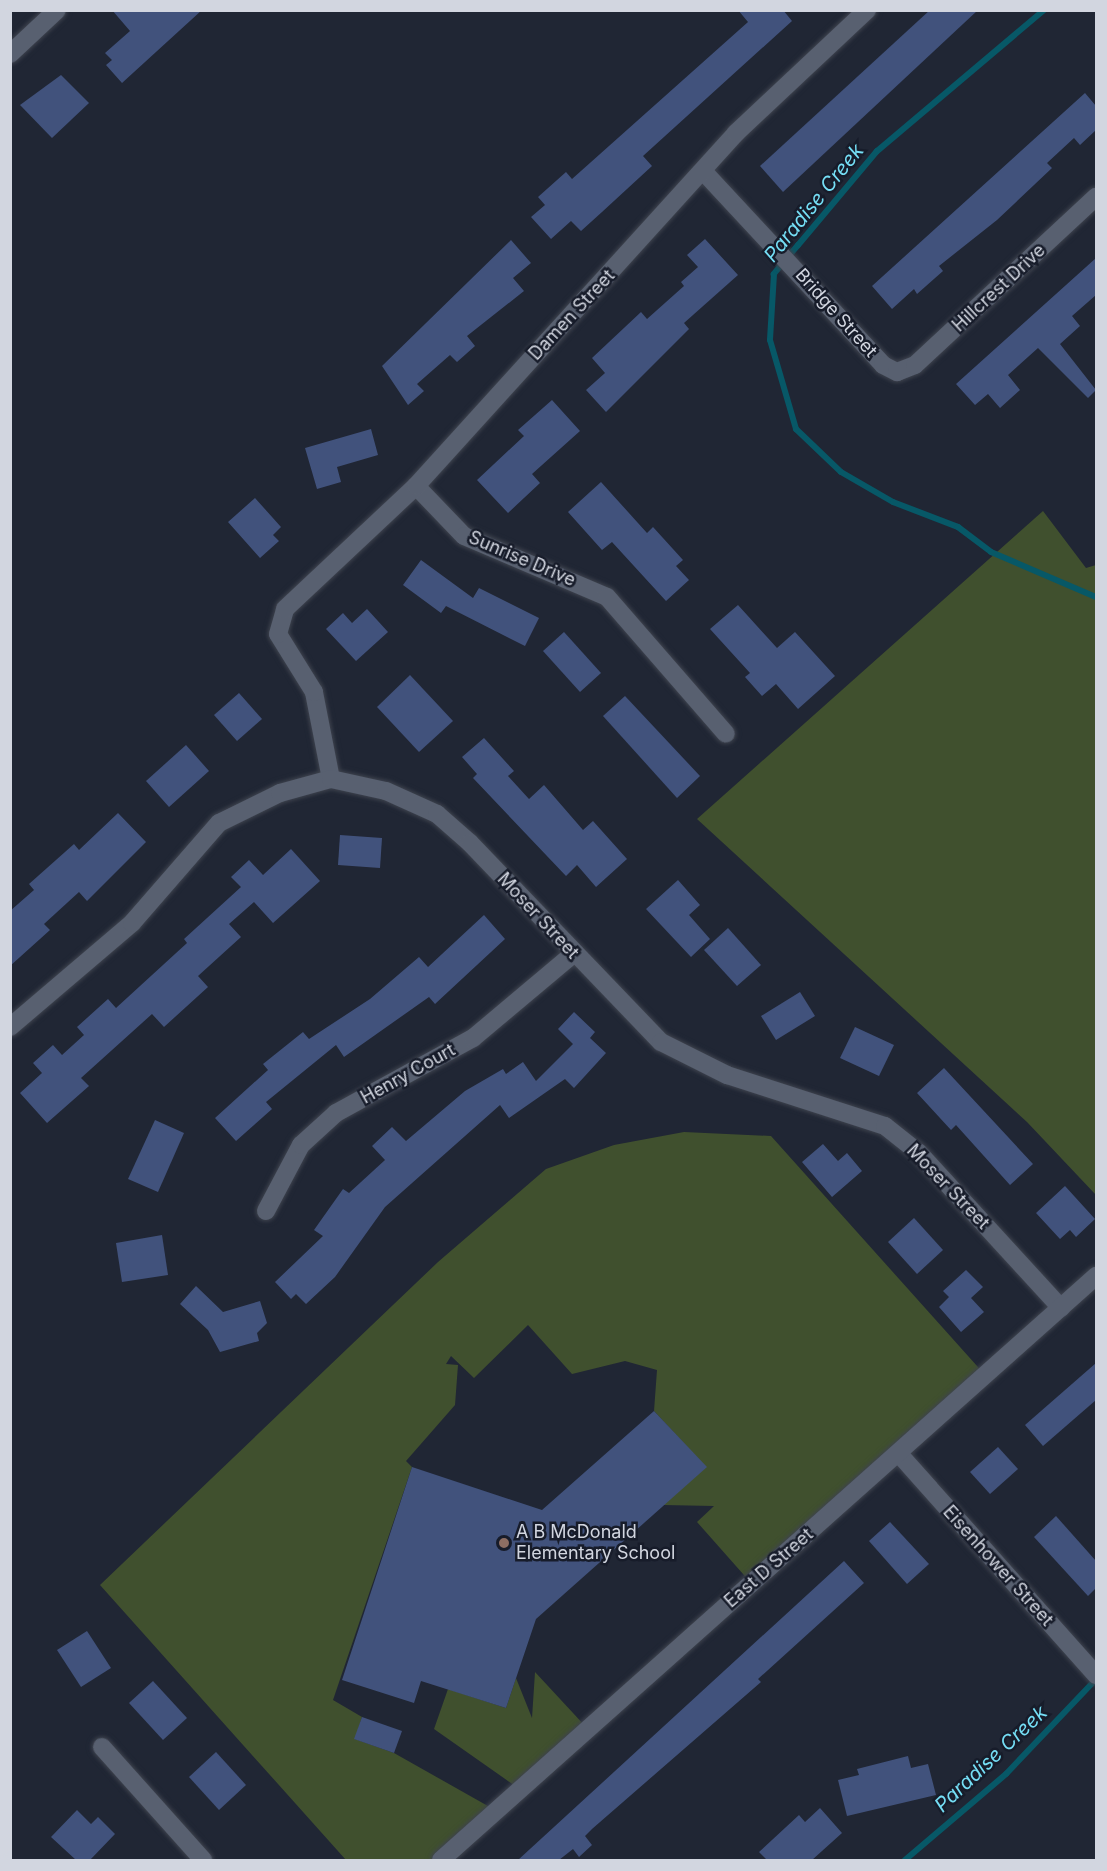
<!DOCTYPE html>
<style>
body{margin:0}
#map{position:relative;width:1107px;height:1871px;overflow:hidden;background:#202634;font-family:Inter,sans-serif}
div>[style]{position:absolute}
.green>*{inset:0;background:#40502e}
.stream>*{height:6px;margin:-3px;padding:0 3px;transform-origin:3px;border-radius:3px;background:#075867}
.building>*{inset:0;background:#41527c}
.roads{filter:drop-shadow(0 0 2px #3e434e) drop-shadow(0 0 2px #3e434e)}
.minor>*{height:18px;margin:-9px;padding:0 9px;transform-origin:9px;border-radius:9px;background:#586070}
.dots>*{width:16px;height:16px;translate:-50% -50%;box-sizing:border-box;border:3px solid #171c2a;border-radius:50%}
span{translate:-50% -50%;white-space:nowrap;text-align:center;line-height:1.15;-webkit-text-stroke:5px #171c2a;paint-order:stroke}
.street-label{font-size:18px;color:#d2d6e0}
.poi-label{font-size:18px;color:#d2d6e0}
.left{translate:0 -50%;text-align:left}
.water-label{font-size:20px;color:#75def5;font-style:italic}
.frame{position:absolute;inset:0;border:12px solid #d2d6e0;pointer-events:none}
</style>
<div id="map">
<div class="green">
<div style="clip-path:polygon(1043px 511px,1086px 568px,1096px 565px,1096px 1195px,1027px 1122px,697px 819px)"></div>
<div style="clip-path:polygon(684px 1132px,771px 1136px,986px 1376px,751px 1583px,697px 1522px,714px 1506px,663px 1505px,706px 1467px,654px 1411px,657px 1370px,625px 1361px,572px 1374px,528px 1325px,474px 1378px,451px 1356px,446px 1364px,458px 1365px,455px 1405px,406px 1461px,412px 1467px,333px 1700px,362px 1717px,355px 1739px,394px 1753px,495px 1810px,441px 1860px,346px 1860px,100px 1585px,438px 1262px,546px 1169px,614px 1145px)"></div>
<div style="clip-path:polygon(535px 1672px,586px 1727px,518px 1788px,434px 1729px,448px 1689px,506px 1708px,516px 1678px,532px 1718px)"></div>
</div>
<div class="stream">
<div style="left:1044px;top:10px;width:219px;rotate:139.8deg"></div>
<div style="left:877px;top:151px;width:123px;rotate:130deg"></div>
<div style="left:798px;top:245px;width:38px;rotate:130deg"></div>
<div style="left:774px;top:274px;width:66px;rotate:93.5deg"></div>
<div style="left:770px;top:340px;width:93px;rotate:73.7deg"></div>
<div style="left:796px;top:429px;width:62px;rotate:43.7deg"></div>
<div style="left:841px;top:472px;width:60px;rotate:30deg"></div>
<div style="left:893px;top:502px;width:70px;rotate:21deg"></div>
<div style="left:958px;top:527px;width:41px;rotate:37.1deg"></div>
<div style="left:991px;top:552px;width:114px;rotate:23.2deg"></div>
<div style="left:905px;top:1860px;width:133px;rotate:-40.4deg"></div>
<div style="left:1006px;top:1774px;width:131px;rotate:-46.5deg"></div>
</div>
<div class="building">
<div style="clip-path:polygon(112px 10px,202px 10px,122px 83px,106px 65px,112px 60px,105px 53px,130px 31px)"></div>
<div style="clip-path:polygon(738px 10px,783px 10px,792px 21px,643px 156px,652px 166px,602px 212px,581px 231px,571px 221px,551px 239px,531px 217px,545px 205px,538px 197px,566px 172px,572px 179px,748px 22px)"></div>
<div style="clip-path:polygon(930px 10px,978px 10px,783px 192px,760px 166px)"></div>
<div style="clip-path:polygon(61px 75px,89px 103px,52px 138px,20px 105px)"></div>
<div style="clip-path:polygon(1085px 93px,1096px 106px,1096px 130px,1080px 145px,1074px 138px,1047px 163px,1052px 168px,997px 220px,939px 266px,943px 271px,917px 294px,914px 289px,892px 309px,872px 286px)"></div>
<div style="clip-path:polygon(705px 239px,738px 275px,684px 323px,689px 329px,606px 412px,586px 390px,605px 373px,592px 358px,641px 312px,647px 319px,684px 286px,681px 282px,698px 267px,687px 255px)"></div>
<div style="clip-path:polygon(511px 240px,531px 263px,513px 278px,524px 291px,467px 336px,475px 346px,457px 362px,450px 355px,417px 384px,424px 391px,408px 405px,382px 366px)"></div>
<div style="clip-path:polygon(1096px 258px,1096px 295px,1072px 316px,1080px 326px,1060px 344px,1096px 390px,1088px 398px,1038px 348px,1008px 375px,1020px 390px,1000px 408px,988px 394px,975px 405px,956px 384px)"></div>
<div style="clip-path:polygon(552px 400px,580px 431px,532px 474px,540px 483px,508px 513px,477px 480px,524px 436px,518px 430px)"></div>
<div style="clip-path:polygon(371px 429px,378px 455px,337px 467px,341px 482px,317px 489px,305px 448px)"></div>
<div style="clip-path:polygon(601px 482px,647px 533px,653px 527px,683px 560px,676px 566px,689px 580px,666px 601px,612px 542px,602px 550px,568px 512px)"></div>
<div style="clip-path:polygon(255px 498px,281px 527px,273px 535px,279px 541px,260px 558px,228px 522px)"></div>
<div style="clip-path:polygon(421px 560px,473px 598px,479px 588px,539px 618px,525px 646px,446px 606px,441px 613px,403px 585px)"></div>
<div style="clip-path:polygon(738px 605px,777px 648px,795px 632px,835px 676px,798px 709px,776px 684px,762px 696px,745px 677px,750px 673px,710px 629px)"></div>
<div style="clip-path:polygon(367px 609px,388px 632px,356px 661px,326px 629px,343px 613px,352px 623px)"></div>
<div style="clip-path:polygon(564px 632px,601px 673px,580px 692px,543px 651px)"></div>
<div style="clip-path:polygon(410px 675px,453px 721px,419px 752px,377px 707px)"></div>
<div style="clip-path:polygon(239px 693px,262px 719px,237px 741px,214px 715px)"></div>
<div style="clip-path:polygon(625px 696px,700px 776px,677px 798px,603px 716px)"></div>
<div style="clip-path:polygon(484px 738px,514px 771px,508px 776px,529px 799px,544px 785px,583px 830px,593px 821px,627px 859px,596px 887px,577px 865px,566px 876px,473px 778px,477px 774px,462px 757px)"></div>
<div style="clip-path:polygon(186px 745px,209px 771px,169px 807px,146px 781px)"></div>
<div style="clip-path:polygon(118px 813px,146px 842px,87px 901px,79px 892px,44px 924px,50px 930px,10px 966px,10px 911px,34px 890px,29px 884px,74px 844px,79px 850px)"></div>
<div style="clip-path:polygon(340px 835px,382px 838px,380px 868px,338px 865px)"></div>
<div style="clip-path:polygon(291px 849px,320px 881px,273px 923px,254px 902px,229px 924px,241px 937px,198px 976px,208px 987px,164px 1027px,152px 1014px,81px 1078px,89px 1086px,47px 1123px,20px 1093px,42px 1073px,33px 1063px,53px 1045px,62px 1055px,84px 1035px,77px 1027px,108px 999px,116px 1008px,187px 943px,184px 939px,241px 887px,231px 877px,249px 860px,263px 875px)"></div>
<div style="clip-path:polygon(678px 880px,700px 905px,689px 915px,710px 939px,691px 957px,646px 909px)"></div>
<div style="clip-path:polygon(484px 915px,505px 939px,435px 1004px,429px 997px,344px 1057px,336px 1045px,266px 1102px,272px 1109px,236px 1141px,215px 1118px,268px 1070px,263px 1064px,303px 1032px,309px 1039px,370px 999px,419px 957px,428px 967px)"></div>
<div style="clip-path:polygon(728px 928px,761px 965px,737px 986px,704px 950px)"></div>
<div style="clip-path:polygon(800px 992px,815px 1016px,776px 1040px,761px 1016px)"></div>
<div style="clip-path:polygon(574px 1012px,595px 1032px,590px 1038px,606px 1053px,574px 1088px,565px 1079px,509px 1118px,500px 1105px,385px 1207px,335px 1277px,306px 1304px,296px 1294px,291px 1299px,275px 1282px,323px 1236px,314px 1230px,343px 1189px,349px 1193px,385px 1160px,372px 1146px,392px 1127px,406px 1141px,465px 1091px,503px 1069px,506px 1074px,523px 1062px,536px 1081px,573px 1044px,558px 1029px)"></div>
<div style="clip-path:polygon(855px 1027px,894px 1045px,879px 1076px,840px 1058px)"></div>
<div style="clip-path:polygon(944px 1068px,1033px 1164px,1010px 1185px,956px 1125px,951px 1130px,917px 1093px)"></div>
<div style="clip-path:polygon(155px 1120px,184px 1133px,158px 1192px,128px 1179px)"></div>
<div style="clip-path:polygon(823px 1144px,838px 1161px,847px 1153px,862px 1171px,832px 1197px,802px 1162px)"></div>
<div style="clip-path:polygon(1065px 1186px,1095px 1219px,1076px 1237px,1070px 1230px,1060px 1239px,1036px 1213px)"></div>
<div style="clip-path:polygon(914px 1218px,943px 1250px,917px 1274px,888px 1242px)"></div>
<div style="clip-path:polygon(162px 1235px,168px 1275px,122px 1282px,116px 1243px)"></div>
<div style="clip-path:polygon(966px 1270px,983px 1287px,971px 1298px,984px 1312px,961px 1332px,939px 1307px,949px 1297px,943px 1291px)"></div>
<div style="clip-path:polygon(196px 1286px,223px 1312px,260px 1301px,267px 1323px,257px 1333px,259px 1341px,220px 1352px,208px 1330px,180px 1304px)"></div>
<div style="clip-path:polygon(1096px 1363px,1096px 1400px,1043px 1446px,1025px 1425px)"></div>
<div style="clip-path:polygon(654px 1411px,707px 1467px,536px 1619px,506px 1708px,421px 1681px,414px 1703px,342px 1680px,412px 1467px,542px 1510px)"></div>
<div style="clip-path:polygon(998px 1447px,1018px 1469px,990px 1494px,970px 1472px)"></div>
<div style="clip-path:polygon(1056px 1516px,1096px 1561px,1096px 1588px,1088px 1596px,1034px 1537px)"></div>
<div style="clip-path:polygon(890px 1522px,929px 1564px,907px 1584px,869px 1541px)"></div>
<div style="clip-path:polygon(844px 1561px,864px 1583px,758px 1679px,761px 1682px,592px 1829px,585px 1836px,592px 1845px,579px 1857px,573px 1849px,559px 1860px,518px 1860px)"></div>
<div style="clip-path:polygon(87px 1631px,111px 1668px,81px 1687px,57px 1650px)"></div>
<div style="clip-path:polygon(153px 1681px,187px 1718px,163px 1740px,129px 1703px)"></div>
<div style="clip-path:polygon(362px 1717px,402px 1731px,394px 1753px,354px 1739px)"></div>
<div style="clip-path:polygon(216px 1752px,246px 1785px,219px 1810px,189px 1777px)"></div>
<div style="clip-path:polygon(908px 1756px,911px 1768px,928px 1764px,936px 1795px,847px 1816px,838px 1780px,859px 1775px,857px 1769px)"></div>
<div style="clip-path:polygon(820px 1808px,842px 1833px,812px 1860px,767px 1860px,759px 1852px,799px 1815px,805px 1822px)"></div>
<div style="clip-path:polygon(77px 1810px,91px 1824px,98px 1817px,115px 1834px,90px 1860px,76px 1860px,51px 1837px)"></div>
</div>
<div class="roads">
<div class="minor">
<div style="left:10px;top:54px;width:64px;rotate:-43.1deg"></div>
<div style="left:703px;top:171px;width:265px;rotate:47.1deg"></div>
<div style="left:883px;top:365px;width:16px;rotate:27deg"></div>
<div style="left:897px;top:372px;width:19px;rotate:-21deg"></div>
<div style="left:915px;top:365px;width:247px;rotate:-42.9deg"></div>
<div style="left:416px;top:486px;width:69px;rotate:46.2deg"></div>
<div style="left:464px;top:536px;width:155px;rotate:23.1deg"></div>
<div style="left:607px;top:597px;width:181px;rotate:49deg"></div>
<div style="left:331px;top:779px;width:89px;rotate:-101.1deg"></div>
<div style="left:314px;top:692px;width:68px;rotate:-121.8deg"></div>
<div style="left:278px;top:634px;width:26px;rotate:-74deg"></div>
<div style="left:285px;top:609px;width:180px;rotate:-43.2deg"></div>
<div style="left:416px;top:486px;width:476px;rotate:-47.8deg"></div>
<div style="left:736px;top:133px;width:180px;rotate:-43.2deg"></div>
<div style="left:10px;top:1027px;width:160px;rotate:-40.4deg"></div>
<div style="left:132px;top:923px;width:133px;rotate:-49deg"></div>
<div style="left:219px;top:823px;width:68px;rotate:-26.2deg"></div>
<div style="left:280px;top:793px;width:53px;rotate:-15.4deg"></div>
<div style="left:331px;top:779px;width:56px;rotate:12.3deg"></div>
<div style="left:386px;top:791px;width:56px;rotate:24.3deg"></div>
<div style="left:437px;top:814px;width:44px;rotate:41.3deg"></div>
<div style="left:470px;top:843px;width:276px;rotate:46.2deg"></div>
<div style="left:661px;top:1042px;width:74px;rotate:26.6deg"></div>
<div style="left:727px;top:1075px;width:166px;rotate:17.9deg"></div>
<div style="left:885px;top:1126px;width:43px;rotate:38.5deg"></div>
<div style="left:919px;top:1153px;width:210px;rotate:47.5deg"></div>
<div style="left:266px;top:1211px;width:75px;rotate:-62.1deg"></div>
<div style="left:301px;top:1145px;width:47px;rotate:-42.4deg"></div>
<div style="left:336px;top:1113px;width:156px;rotate:-28.7deg"></div>
<div style="left:473px;top:1038px;width:131px;rotate:-40deg"></div>
<div style="left:900px;top:1455px;width:295px;rotate:48.3deg"></div>
<div style="left:102px;top:1747px;width:152px;rotate:48.2deg"></div>
<div style="left:441px;top:1860px;width:878px;rotate:-41.72deg"></div>
</div>
</div>
<div class="dots">
<div style="left:504px;top:1543px;background:#8d6e63"></div>
</div>
<div class="street-label">
<span style="left:999px;top:288px;rotate:-43deg">Hillcrest Drive</span>
<span style="left:836px;top:313px;rotate:48deg">Bridge Street</span>
<span style="left:572px;top:315px;rotate:-47deg">Damen Street</span>
<span style="left:522px;top:559px;rotate:23deg">Sunrise Drive</span>
<span style="left:538px;top:916px;rotate:47deg">Moser Street</span>
<span style="left:408px;top:1074px;rotate:-29deg">Henry Court</span>
<span style="left:948px;top:1187px;rotate:46deg">Moser Street</span>
<span style="left:998px;top:1566px;rotate:48deg">Eisenhower Street</span>
<span style="left:769px;top:1568px;rotate:-41deg">East D Street</span>
</div>
<div class="poi-label">
<span class="left" style="left:516px;top:1543px">A B McDonald<br>Elementary School</span>
</div>
<div class="water-label">
<span style="left:814px;top:203px;rotate:-51deg">Paradise Creek</span>
<span style="left:991px;top:1759px;rotate:-43deg">Paradise Creek</span>
</div>
<div class="frame"></div>
</div>
